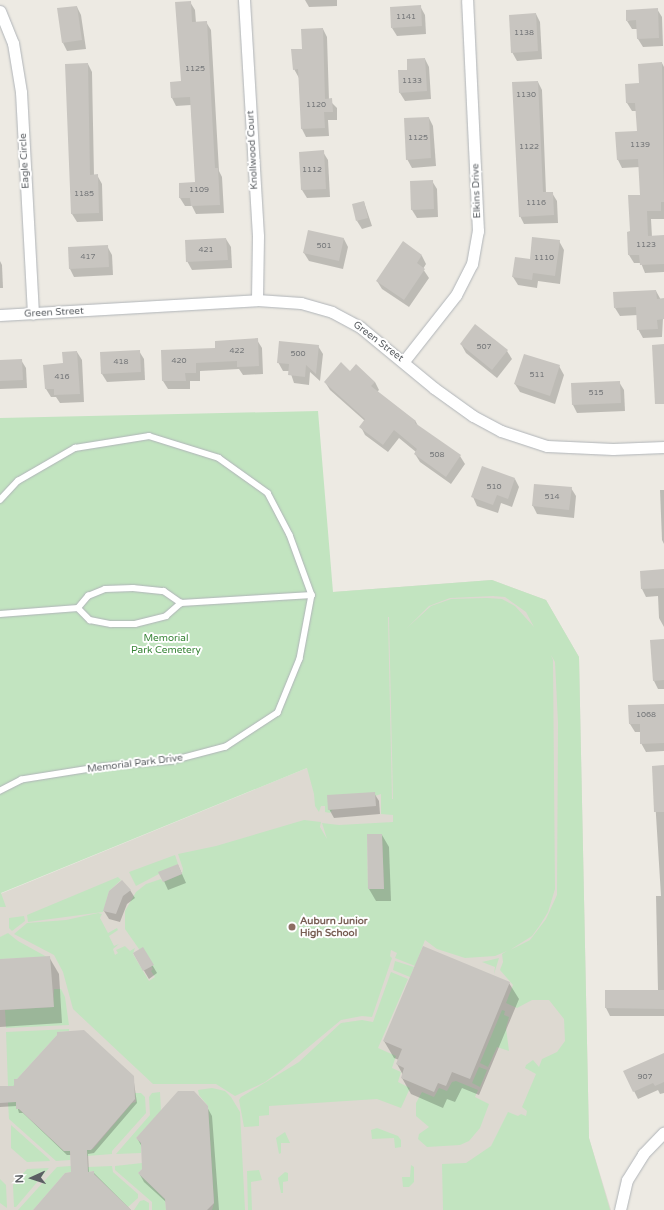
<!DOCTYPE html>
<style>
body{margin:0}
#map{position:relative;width:664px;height:1210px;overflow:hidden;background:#edeae3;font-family:"Varela Round",sans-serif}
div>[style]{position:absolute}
.education>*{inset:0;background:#ddd9d1}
.green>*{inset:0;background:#c2e4c0}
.shadow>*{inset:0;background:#0003}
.building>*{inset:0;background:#c8c5c0}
.roads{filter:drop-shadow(0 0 1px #b0b4b8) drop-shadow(0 0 1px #b0b4b8)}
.service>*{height:5.5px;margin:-2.75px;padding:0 2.75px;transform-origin:2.75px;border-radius:2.75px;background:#fff}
.minor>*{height:11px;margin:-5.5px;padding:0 5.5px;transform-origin:5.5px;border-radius:5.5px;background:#fff}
.dots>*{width:11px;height:11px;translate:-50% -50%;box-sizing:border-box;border:2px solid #fff;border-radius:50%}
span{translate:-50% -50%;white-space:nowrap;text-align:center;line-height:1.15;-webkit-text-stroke:4px #fff;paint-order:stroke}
.number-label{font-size:8px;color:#76787a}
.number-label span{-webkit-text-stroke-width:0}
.street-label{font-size:10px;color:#5b5f63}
.park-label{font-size:10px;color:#398538}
.education-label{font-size:10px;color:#785e54;font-weight:700}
.left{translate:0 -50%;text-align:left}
.north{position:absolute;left:12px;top:1158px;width:40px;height:40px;-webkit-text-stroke:3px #fff;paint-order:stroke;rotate:267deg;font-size:11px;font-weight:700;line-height:16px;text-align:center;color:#5b5f63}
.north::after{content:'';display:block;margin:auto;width:14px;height:18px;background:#5b5f63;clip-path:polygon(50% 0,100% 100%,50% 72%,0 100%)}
</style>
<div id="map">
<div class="education">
<div style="clip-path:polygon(492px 580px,546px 600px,579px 657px,589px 1138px,611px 1210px,0 1210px,0 894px,307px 768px,333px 592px)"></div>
</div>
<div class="green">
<div style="clip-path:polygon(evenodd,318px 411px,333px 592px,492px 580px,546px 600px,579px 657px,589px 1138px,610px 1210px,443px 1210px,442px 1164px,466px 1163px,491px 1146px,508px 1112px,518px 1116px,521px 1114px,526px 1116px,527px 1111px,522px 1107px,536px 1074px,525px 1068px,526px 1065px,533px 1060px,539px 1067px,542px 1059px,557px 1052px,565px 1041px,564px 1019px,549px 1000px,532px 1000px,517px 1008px,506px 1003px,513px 985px,500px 970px,503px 962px,502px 954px,507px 951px,495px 956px,465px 958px,437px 949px,425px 940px,415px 966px,395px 958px,397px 953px,391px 950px,390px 956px,392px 958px,372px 1017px,362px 1016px,341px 1020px,281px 1070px,265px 1082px,235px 1096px,216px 1084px,153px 1084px,73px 1009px,63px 972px,54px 955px,14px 934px,27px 923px,66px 920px,98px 913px,102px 914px,100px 918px,108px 933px,117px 928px,118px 930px,109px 936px,114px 946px,119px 944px,113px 949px,115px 955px,118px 953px,116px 950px,125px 946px,130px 951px,135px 948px,133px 954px,149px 981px,155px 977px,151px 971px,153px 969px,125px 929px,125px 911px,136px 892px,146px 884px,161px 879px,163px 882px,182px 874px,183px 869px,178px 854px,216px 846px,304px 820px,321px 822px,320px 827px,327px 839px,322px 823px,339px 825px,393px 822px,393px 830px,393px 815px,381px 814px,381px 794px,333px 809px,330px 813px,325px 812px,325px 806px,321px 806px,319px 812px,315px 806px,314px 794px,307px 768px,1px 893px,6px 907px,0 907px,0 418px,318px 411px,493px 596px,505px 597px,526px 612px,534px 627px,515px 606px,502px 599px,487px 598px,451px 599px,431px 606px,407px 628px,429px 606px,450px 598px,493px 596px,318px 411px,388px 617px,389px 617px,393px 799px,392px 799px,388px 617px,318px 411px,551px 655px,555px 662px,558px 723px,557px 895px,546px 919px,530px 940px,510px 950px,532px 936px,540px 925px,548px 912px,555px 889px,553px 660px,551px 655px,318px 411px,367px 834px,382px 834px,384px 889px,368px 889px,367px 834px)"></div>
<div style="clip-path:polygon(175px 855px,178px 864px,136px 886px,129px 872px)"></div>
<div style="clip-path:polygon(118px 877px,121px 880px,109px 891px,103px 912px,28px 922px,27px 915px)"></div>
<div style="clip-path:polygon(24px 916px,25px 921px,12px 931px,9px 928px,9px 918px)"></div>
<div style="clip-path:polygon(8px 933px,18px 941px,47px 957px,0 959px,0 937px)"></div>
<div style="clip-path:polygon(499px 958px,494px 974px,495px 967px,482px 962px)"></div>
<div style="clip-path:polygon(395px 961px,414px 967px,410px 977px,393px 970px)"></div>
<div style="clip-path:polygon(391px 972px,408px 979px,378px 1048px,396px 1056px,392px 1068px,401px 1072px,398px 1082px,410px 1088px,401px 1108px,377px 1099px,269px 1106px,269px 1115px,259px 1116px,259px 1126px,244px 1127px,239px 1100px,241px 1097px,299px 1062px,341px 1023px,362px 1020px,373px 1022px)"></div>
<div style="clip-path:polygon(54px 989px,61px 989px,65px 997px,69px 1025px,6px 1028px,5px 1010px,53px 1007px)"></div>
<div style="clip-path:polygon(502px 1010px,505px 1011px,504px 1015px,509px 1017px,506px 1028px,509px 1051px,497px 1047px,488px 1067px,480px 1063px)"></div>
<div style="clip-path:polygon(69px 1029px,69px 1031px,57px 1032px,57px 1035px,17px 1079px,14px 1079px,14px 1086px,8px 1086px,6px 1032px)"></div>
<div style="clip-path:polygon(479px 1067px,487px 1070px,480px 1087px,472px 1083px)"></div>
<div style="clip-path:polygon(456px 1081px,478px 1090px,475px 1097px,489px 1104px,480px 1128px,469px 1141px,460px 1145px,427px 1147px,418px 1139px,419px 1134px,429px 1127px,416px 1116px,416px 1103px,422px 1092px,434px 1097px,439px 1088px,447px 1091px,452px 1082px)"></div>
<div style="clip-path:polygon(212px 1088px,225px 1091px,231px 1097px,240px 1112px,245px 1210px,212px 1210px,214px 1203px,208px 1106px,199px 1095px,198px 1090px)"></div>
<div style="clip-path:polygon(160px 1092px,161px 1111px,136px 1138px,141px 1143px,141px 1153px,116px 1154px,150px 1115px,149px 1097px,152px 1093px)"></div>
<div style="clip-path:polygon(135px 1093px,141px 1093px,145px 1097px,146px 1113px,112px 1151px,112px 1154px,87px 1156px,87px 1150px,93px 1149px,132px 1103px,136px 1102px)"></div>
<div style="clip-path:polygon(8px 1102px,16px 1102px,16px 1109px,19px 1109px,64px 1151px,70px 1151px,70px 1160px,56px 1161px,9px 1119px)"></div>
<div style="clip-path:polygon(11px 1125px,49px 1159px,50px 1161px,27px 1162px,11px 1148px)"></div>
<div style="clip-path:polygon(377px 1128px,398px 1136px,401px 1140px,401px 1147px,395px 1148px,394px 1138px,372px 1139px,371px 1130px)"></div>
<div style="clip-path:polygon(285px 1132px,290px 1143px,281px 1143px,281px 1153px,279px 1154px,276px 1138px)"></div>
<div style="clip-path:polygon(142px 1163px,142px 1169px,138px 1173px,165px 1199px,166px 1210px,152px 1210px,152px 1202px,115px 1170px,115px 1166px)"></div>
<div style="clip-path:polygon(411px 1165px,414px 1167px,414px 1182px,409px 1187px,403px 1187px,402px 1177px,410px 1177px)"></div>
<div style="clip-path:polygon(71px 1166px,71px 1172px,65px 1173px,33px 1210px,18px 1210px,57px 1167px)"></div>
<div style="clip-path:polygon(112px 1166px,113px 1172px,138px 1194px,138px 1198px,128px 1207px,94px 1174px,94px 1171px,88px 1172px,88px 1167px)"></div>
<div style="clip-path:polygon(49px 1168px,16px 1207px,14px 1207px,13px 1185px,27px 1169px)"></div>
<div style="clip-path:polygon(259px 1170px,262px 1180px,251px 1182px,252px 1210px,248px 1210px,247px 1171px)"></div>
<div style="clip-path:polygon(285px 1172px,288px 1173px,288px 1181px,283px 1182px,283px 1193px,281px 1193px,278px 1178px)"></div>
<div style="clip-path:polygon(0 1179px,6px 1185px,7px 1208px,0 1203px)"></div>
<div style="clip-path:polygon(144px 1200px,149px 1203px,149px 1210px,134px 1210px,140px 1201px)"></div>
</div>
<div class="shadow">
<div style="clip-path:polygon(305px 0,337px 0,337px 6px,309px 7px)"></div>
<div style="clip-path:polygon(190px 2px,195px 10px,196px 23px,206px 22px,211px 30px,219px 171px,222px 177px,224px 213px,196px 214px,192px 206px,185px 206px,180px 198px,180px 184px,196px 183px,191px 105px,176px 106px,172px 98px,182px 82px)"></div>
<div style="clip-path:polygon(420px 6px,425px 15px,426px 34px,397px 36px,392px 28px)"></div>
<div style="clip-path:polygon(77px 7px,81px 15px,86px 49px,67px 51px,63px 43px)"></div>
<div style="clip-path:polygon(657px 9px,662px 17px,663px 46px,643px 47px,638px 39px,637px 29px,632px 29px,627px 21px)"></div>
<div style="clip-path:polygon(536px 14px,540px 22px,542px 59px,517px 61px,512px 52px)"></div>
<div style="clip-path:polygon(323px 29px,327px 37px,329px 100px,337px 108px,337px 120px,328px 120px,329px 136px,306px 137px,302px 129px,299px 78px,294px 69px,303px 50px)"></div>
<div style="clip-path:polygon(425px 59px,429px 67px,431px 99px,405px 101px,400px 93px,408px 71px)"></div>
<div style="clip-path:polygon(662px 63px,664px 67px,664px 219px,651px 219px,652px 237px,664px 236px,664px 272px,645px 273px,641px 263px,634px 263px,629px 255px,631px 232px,641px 196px,640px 167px,622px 168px,618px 160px,616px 133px,638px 132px,637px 111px,632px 111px,627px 103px,626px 85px,640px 84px)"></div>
<div style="clip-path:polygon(88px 64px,92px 72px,94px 176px,97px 175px,102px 184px,103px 221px,77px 222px,72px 214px)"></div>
<div style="clip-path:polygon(538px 82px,542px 90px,546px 193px,552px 193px,557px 201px,558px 223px,524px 224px,520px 216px)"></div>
<div style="clip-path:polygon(429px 118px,433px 126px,436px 166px,412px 168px,407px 159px)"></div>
<div style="clip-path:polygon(323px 152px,328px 160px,330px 197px,307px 198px,302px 190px,300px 153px)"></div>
<div style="clip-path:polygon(432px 181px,437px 189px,438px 217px,417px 218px,412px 210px,411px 182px)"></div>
<div style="clip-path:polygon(364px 202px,372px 226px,362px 229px,357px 221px)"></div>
<div style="clip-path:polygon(226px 239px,231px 247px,232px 268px,192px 270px,187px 261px)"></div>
<div style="clip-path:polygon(344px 239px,348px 247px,343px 269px,309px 261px,304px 253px)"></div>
<div style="clip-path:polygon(559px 241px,564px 250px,560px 284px,538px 281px,537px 288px,518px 285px,513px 277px,531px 260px)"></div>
<div style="clip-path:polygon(403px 243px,422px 256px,426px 264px,423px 269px,429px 278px,409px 307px,382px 289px,377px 281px)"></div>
<div style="clip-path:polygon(107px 246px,112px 255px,113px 275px,74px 277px,70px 269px,69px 248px)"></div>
<div style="clip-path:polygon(0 261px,2px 265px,3px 288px,0 288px)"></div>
<div style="clip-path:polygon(656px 291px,661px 300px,664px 299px,662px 337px,643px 338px,638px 329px,638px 315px,620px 316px,615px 308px)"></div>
<div style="clip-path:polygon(257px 340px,262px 348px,263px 374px,243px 375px,239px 369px,200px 371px,200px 381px,190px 381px,190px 389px,168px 389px,163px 381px,162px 351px,217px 349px)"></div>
<div style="clip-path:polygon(461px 344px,507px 351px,512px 359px,497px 378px,466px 353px)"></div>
<div style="clip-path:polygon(318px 346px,323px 354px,320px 381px,310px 372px,309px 385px,294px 383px,290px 371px,283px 371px,278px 362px)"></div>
<div style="clip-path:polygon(139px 351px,144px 359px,145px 380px,107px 382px,102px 374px,101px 353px)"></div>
<div style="clip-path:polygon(77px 352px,82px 360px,84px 402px,60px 403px,56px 397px,51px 397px,46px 389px,64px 364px)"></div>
<div style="clip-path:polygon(21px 360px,26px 368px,27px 388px,0 389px,0 361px)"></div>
<div style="clip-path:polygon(559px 366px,564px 375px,555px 404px,520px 392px,515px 384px)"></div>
<div style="clip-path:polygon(325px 382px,375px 382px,379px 390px,377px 392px,416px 422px,419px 428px,460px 456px,465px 464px,451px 484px,420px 462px,415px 454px,416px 452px,399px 438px,388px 452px,365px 435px,361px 427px,365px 421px,330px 390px)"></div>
<div style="clip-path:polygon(619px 382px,624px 390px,625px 411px,577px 413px,573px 405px,572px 384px)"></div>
<div style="clip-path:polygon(515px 479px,519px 487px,512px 507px,501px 503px,498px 513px,477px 506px,473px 497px)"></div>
<div style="clip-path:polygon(571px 488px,576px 496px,574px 518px,537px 514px,533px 506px)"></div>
<div style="clip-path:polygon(660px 490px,664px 490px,664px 544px,662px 540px)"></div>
<div style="clip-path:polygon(664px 570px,664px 627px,659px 618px,658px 596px,646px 597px,642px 589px)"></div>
<div style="clip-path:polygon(664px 640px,664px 689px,658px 689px,654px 681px)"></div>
<div style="clip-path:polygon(664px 705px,664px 751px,646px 752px,641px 743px,641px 732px,635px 732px,630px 724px,629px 706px)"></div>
<div style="clip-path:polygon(664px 766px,664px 1016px,610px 1016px,606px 1008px,658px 991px,656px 896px,661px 896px,653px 767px)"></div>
<div style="clip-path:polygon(374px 793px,379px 801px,380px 814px,334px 818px,329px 809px)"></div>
<div style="clip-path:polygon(382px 835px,389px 847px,391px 901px,376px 901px,369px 889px)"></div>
<div style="clip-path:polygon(178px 865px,186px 883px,168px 890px,160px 872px)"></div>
<div style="clip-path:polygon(130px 890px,135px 898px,127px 904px,120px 922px,109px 919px,104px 911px,110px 892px)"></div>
<div style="clip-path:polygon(143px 949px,157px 973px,149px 979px,134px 954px)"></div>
<div style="clip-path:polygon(49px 957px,59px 974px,62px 1023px,0 1027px,0 960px)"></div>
<div style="clip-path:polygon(509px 983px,519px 999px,479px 1095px,462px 1088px,455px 1102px,447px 1099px,443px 1108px,411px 1094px,402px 1078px,403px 1075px,397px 1064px,399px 1060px,394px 1058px,384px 1041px)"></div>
<div style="clip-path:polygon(664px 1054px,664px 1093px,660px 1094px,658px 1090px,638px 1099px,634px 1091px)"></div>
<div style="clip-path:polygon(133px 1076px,137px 1103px,94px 1153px,88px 1154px,89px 1173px,93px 1172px,131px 1210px,34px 1210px,72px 1173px,71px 1155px,67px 1155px,23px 1113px,19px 1113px,17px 1106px,0 1107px,0 1087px)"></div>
<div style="clip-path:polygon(207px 1107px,212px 1116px,219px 1210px,166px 1210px,166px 1202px,144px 1182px,139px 1173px,143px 1169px,142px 1147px,137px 1138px)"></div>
</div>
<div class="building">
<div style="clip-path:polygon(191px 1px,192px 22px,207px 21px,215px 168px,218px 168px,220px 205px,191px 206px,190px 198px,179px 198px,179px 183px,195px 182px,190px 97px,171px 98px,170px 82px,181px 81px,175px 2px)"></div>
<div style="clip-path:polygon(421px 5px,422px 26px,391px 28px,390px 7px)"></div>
<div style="clip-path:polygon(77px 6px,82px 40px,62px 43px,57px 8px)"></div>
<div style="clip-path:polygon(658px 8px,659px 38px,637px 39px,636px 20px,626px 21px,626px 10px)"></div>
<div style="clip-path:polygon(536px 13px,538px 51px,511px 53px,509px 15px)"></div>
<div style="clip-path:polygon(323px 28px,325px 99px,332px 98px,333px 112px,324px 112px,325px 128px,301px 129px,298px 69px,293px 70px,291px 49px,302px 49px,301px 29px)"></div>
<div style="clip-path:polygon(425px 58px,427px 91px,399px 93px,398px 70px,407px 70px,407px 59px)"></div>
<div style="clip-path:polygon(662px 62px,664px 202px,661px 202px,661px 211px,647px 211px,648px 236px,664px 235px,664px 264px,640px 265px,639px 255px,628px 255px,627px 232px,630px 231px,628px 195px,640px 195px,638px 159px,617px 160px,615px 132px,637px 131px,635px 103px,626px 103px,625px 84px,639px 83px,638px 64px)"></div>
<div style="clip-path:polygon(88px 63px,90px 175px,98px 174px,99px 213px,71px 214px,65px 64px)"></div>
<div style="clip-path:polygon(538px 81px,543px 192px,553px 192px,554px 215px,519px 217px,512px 82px)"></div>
<div style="clip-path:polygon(429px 117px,431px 158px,406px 160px,404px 118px)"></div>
<div style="clip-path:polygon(324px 150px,326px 189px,301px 190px,299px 152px)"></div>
<div style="clip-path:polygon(433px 180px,434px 209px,411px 210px,410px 181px)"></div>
<div style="clip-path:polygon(364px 201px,368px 218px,356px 221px,352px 204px)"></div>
<div style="clip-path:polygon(308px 230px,344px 238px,339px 261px,303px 253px)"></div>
<div style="clip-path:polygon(532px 237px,560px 240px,555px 276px,533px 273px,532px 280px,512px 277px,515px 257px,530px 259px)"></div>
<div style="clip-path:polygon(226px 238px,228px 260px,186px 262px,185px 240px)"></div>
<div style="clip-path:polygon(403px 241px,422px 255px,417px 263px,425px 269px,404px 300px,376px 281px)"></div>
<div style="clip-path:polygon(108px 245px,109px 267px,69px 269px,68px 247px)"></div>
<div style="clip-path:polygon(656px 290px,657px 299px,664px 298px,664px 319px,657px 320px,658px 329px,637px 330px,636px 307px,614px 308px,613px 292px)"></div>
<div style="clip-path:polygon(475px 324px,508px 350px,492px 370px,460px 344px)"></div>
<div style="clip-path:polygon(258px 338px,259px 366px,237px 367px,237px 361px,196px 363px,196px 373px,185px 373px,186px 381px,162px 381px,161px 350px,215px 348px,215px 341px)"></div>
<div style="clip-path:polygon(279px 341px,319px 345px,316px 374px,306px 365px,305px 377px,288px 375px,289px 364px,277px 363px)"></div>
<div style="clip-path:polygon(664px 344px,664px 404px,655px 404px,652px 345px)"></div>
<div style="clip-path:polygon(140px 350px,141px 372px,101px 374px,100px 352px)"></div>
<div style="clip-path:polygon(77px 351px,80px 394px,54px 395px,54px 389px,45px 389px,43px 365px,63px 363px,62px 352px)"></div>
<div style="clip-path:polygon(524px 354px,560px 365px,550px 396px,514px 384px)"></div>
<div style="clip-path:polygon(22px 359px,23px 380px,0 381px,0 360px)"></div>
<div style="clip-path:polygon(341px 362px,350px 371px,356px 364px,375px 382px,371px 386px,416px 421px,415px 423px,461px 455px,446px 477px,414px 454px,417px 449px,394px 430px,383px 445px,359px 427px,365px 419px,324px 382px)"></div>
<div style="clip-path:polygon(620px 381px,621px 403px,572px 405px,571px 383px)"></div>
<div style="clip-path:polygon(482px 466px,515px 478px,508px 499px,497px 495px,493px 505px,471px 497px)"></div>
<div style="clip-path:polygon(534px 484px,572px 487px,569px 510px,532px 506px)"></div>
<div style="clip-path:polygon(664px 569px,664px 588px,641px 589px,640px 571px)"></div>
<div style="clip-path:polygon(664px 639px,664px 680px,653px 681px,650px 640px)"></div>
<div style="clip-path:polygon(664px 704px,664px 743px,640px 744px,640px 724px,629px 724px,628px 705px)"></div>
<div style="clip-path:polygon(664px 765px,664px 812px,654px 812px,652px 766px)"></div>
<div style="clip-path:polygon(375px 792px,376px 806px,328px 810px,327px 795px)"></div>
<div style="clip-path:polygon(367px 834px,382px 834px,384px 889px,368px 889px)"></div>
<div style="clip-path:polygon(178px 864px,182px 874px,163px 882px,158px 872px)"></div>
<div style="clip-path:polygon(122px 880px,131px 890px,123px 896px,116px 914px,103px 911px,109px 891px)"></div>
<div style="clip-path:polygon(423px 946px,510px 982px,470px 1079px,452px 1072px,446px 1086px,438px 1083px,434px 1092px,401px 1078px,404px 1068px,396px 1064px,402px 1049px,383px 1041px)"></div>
<div style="clip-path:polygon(143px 947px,154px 965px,143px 971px,133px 953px)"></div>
<div style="clip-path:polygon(50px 956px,54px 1007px,0 1010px,0 959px)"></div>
<div style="clip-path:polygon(605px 990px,664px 990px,664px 1009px,605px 1008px)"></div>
<div style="clip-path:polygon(84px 1030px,134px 1076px,135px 1099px,91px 1150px,87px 1150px,88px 1172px,94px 1171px,94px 1174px,131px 1210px,33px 1210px,65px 1173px,71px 1172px,70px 1151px,64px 1151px,19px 1109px,16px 1109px,16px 1102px,0 1103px,0 1086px,14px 1086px,14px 1079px,17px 1079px,57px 1035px,57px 1032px)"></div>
<div style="clip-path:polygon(664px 1053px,664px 1082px,655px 1086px,653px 1083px,633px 1092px,623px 1071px)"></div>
<div style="clip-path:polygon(178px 1091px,194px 1091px,208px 1106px,214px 1203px,207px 1210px,166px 1210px,165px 1199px,138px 1173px,142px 1169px,141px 1143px,136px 1138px)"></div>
</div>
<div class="roads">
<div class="service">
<div style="left:0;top:500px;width:26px;rotate:-47deg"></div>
<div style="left:18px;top:481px;width:66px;rotate:-30.1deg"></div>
<div style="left:75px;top:448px;width:75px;rotate:-9.2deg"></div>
<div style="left:149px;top:436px;width:73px;rotate:17.4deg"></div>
<div style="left:219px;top:458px;width:60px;rotate:35.5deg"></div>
<div style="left:268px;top:493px;width:47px;rotate:62.4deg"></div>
<div style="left:290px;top:535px;width:64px;rotate:69.9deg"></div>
<div style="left:312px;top:595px;width:65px;rotate:100.6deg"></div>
<div style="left:300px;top:659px;width:58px;rotate:112.2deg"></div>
<div style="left:278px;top:713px;width:62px;rotate:146.8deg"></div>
<div style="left:226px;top:747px;width:55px;rotate:165.2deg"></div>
<div style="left:173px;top:761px;width:70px;rotate:175.1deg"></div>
<div style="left:103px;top:767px;width:82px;rotate:170.9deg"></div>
<div style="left:22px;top:780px;width:25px;rotate:153deg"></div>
<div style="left:78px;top:608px;width:16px;rotate:-50deg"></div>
<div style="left:88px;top:596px;width:18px;rotate:-22deg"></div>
<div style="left:105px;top:589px;width:28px;rotate:-2deg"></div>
<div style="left:133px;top:588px;width:31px;rotate:6deg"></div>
<div style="left:164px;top:591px;width:21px;rotate:35deg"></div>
<div style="left:0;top:614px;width:78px;rotate:-4.4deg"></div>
<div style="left:78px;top:608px;width:17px;rotate:45deg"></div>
<div style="left:90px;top:620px;width:21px;rotate:11deg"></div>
<div style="left:111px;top:624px;width:24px"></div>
<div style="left:135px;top:624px;width:32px;rotate:-14deg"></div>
<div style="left:166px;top:616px;width:20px;rotate:-41deg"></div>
<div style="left:181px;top:603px;width:131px;rotate:-3.5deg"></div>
</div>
<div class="minor">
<div style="left:244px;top:0;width:236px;rotate:86.6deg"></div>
<div style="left:258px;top:236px;width:64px;rotate:90.9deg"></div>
<div style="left:0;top:11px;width:35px;rotate:68deg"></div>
<div style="left:13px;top:43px;width:50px;rotate:80.7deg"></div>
<div style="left:21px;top:92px;width:222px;rotate:86.9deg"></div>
<div style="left:0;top:315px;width:257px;rotate:-3.3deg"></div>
<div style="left:257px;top:300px;width:44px;rotate:3.9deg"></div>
<div style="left:301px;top:303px;width:32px;rotate:16deg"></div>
<div style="left:332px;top:312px;width:32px;rotate:28deg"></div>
<div style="left:360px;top:327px;width:96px;rotate:39.5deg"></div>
<div style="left:434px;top:388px;width:48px;rotate:35.7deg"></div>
<div style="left:473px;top:416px;width:32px;rotate:28deg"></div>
<div style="left:501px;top:431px;width:48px;rotate:18.1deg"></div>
<div style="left:547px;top:446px;width:66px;rotate:2.6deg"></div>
<div style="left:613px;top:449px;width:51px;rotate:-2.2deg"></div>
<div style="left:404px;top:361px;width:84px;rotate:-51.8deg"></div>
<div style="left:456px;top:295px;width:35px;rotate:-63deg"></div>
<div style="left:472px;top:264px;width:34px;rotate:-80deg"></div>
<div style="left:478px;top:231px;width:231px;rotate:-92.7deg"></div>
<div style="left:620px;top:1210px;width:31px;rotate:-77deg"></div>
<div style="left:627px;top:1180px;width:31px;rotate:-58deg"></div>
<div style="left:643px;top:1154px;width:30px;rotate:-46deg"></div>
</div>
</div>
<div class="dots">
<div style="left:292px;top:927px;background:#8d6e63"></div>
</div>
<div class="number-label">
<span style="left:406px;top:17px">1141</span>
<span style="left:524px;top:33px">1138</span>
<span style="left:195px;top:69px">1125</span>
<span style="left:412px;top:81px">1133</span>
<span style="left:526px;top:95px">1130</span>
<span style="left:316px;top:105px">1120</span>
<span style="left:418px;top:138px">1125</span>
<span style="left:640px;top:145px">1139</span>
<span style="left:529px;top:147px">1122</span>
<span style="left:312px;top:170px">1112</span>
<span style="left:199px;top:190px">1109</span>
<span style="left:84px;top:194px">1185</span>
<span style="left:536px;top:203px">1116</span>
<span style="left:646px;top:245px">1123</span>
<span style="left:324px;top:246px">501</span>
<span style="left:206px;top:250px">421</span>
<span style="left:88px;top:257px">417</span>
<span style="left:544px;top:258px">1110</span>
<span style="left:484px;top:347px">507</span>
<span style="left:237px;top:351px">422</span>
<span style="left:298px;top:354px">500</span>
<span style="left:179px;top:361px">420</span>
<span style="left:121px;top:362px">418</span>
<span style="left:537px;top:375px">511</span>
<span style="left:62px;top:377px">416</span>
<span style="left:596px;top:393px">515</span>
<span style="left:437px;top:455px">508</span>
<span style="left:494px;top:487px">510</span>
<span style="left:552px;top:497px">514</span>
<span style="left:646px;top:715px">1068</span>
<span style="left:645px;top:1077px">907</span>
</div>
<div class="street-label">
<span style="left:253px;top:150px;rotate:-93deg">Knollwood Court</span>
<span style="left:25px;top:161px;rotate:-93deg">Eagle Circle</span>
<span style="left:477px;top:191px;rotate:-92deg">Elkins Drive</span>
<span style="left:54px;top:313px;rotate:-3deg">Green Street</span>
<span style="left:378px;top:342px;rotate:37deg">Green Street</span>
<span style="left:135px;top:764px;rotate:-7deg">Memorial Park Drive</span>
</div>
<div class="park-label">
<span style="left:166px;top:644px">Memorial<br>Park Cemetery</span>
</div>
<div class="education-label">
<span class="left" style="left:300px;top:927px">Auburn Junior<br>High School</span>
</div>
<div class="north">N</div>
</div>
